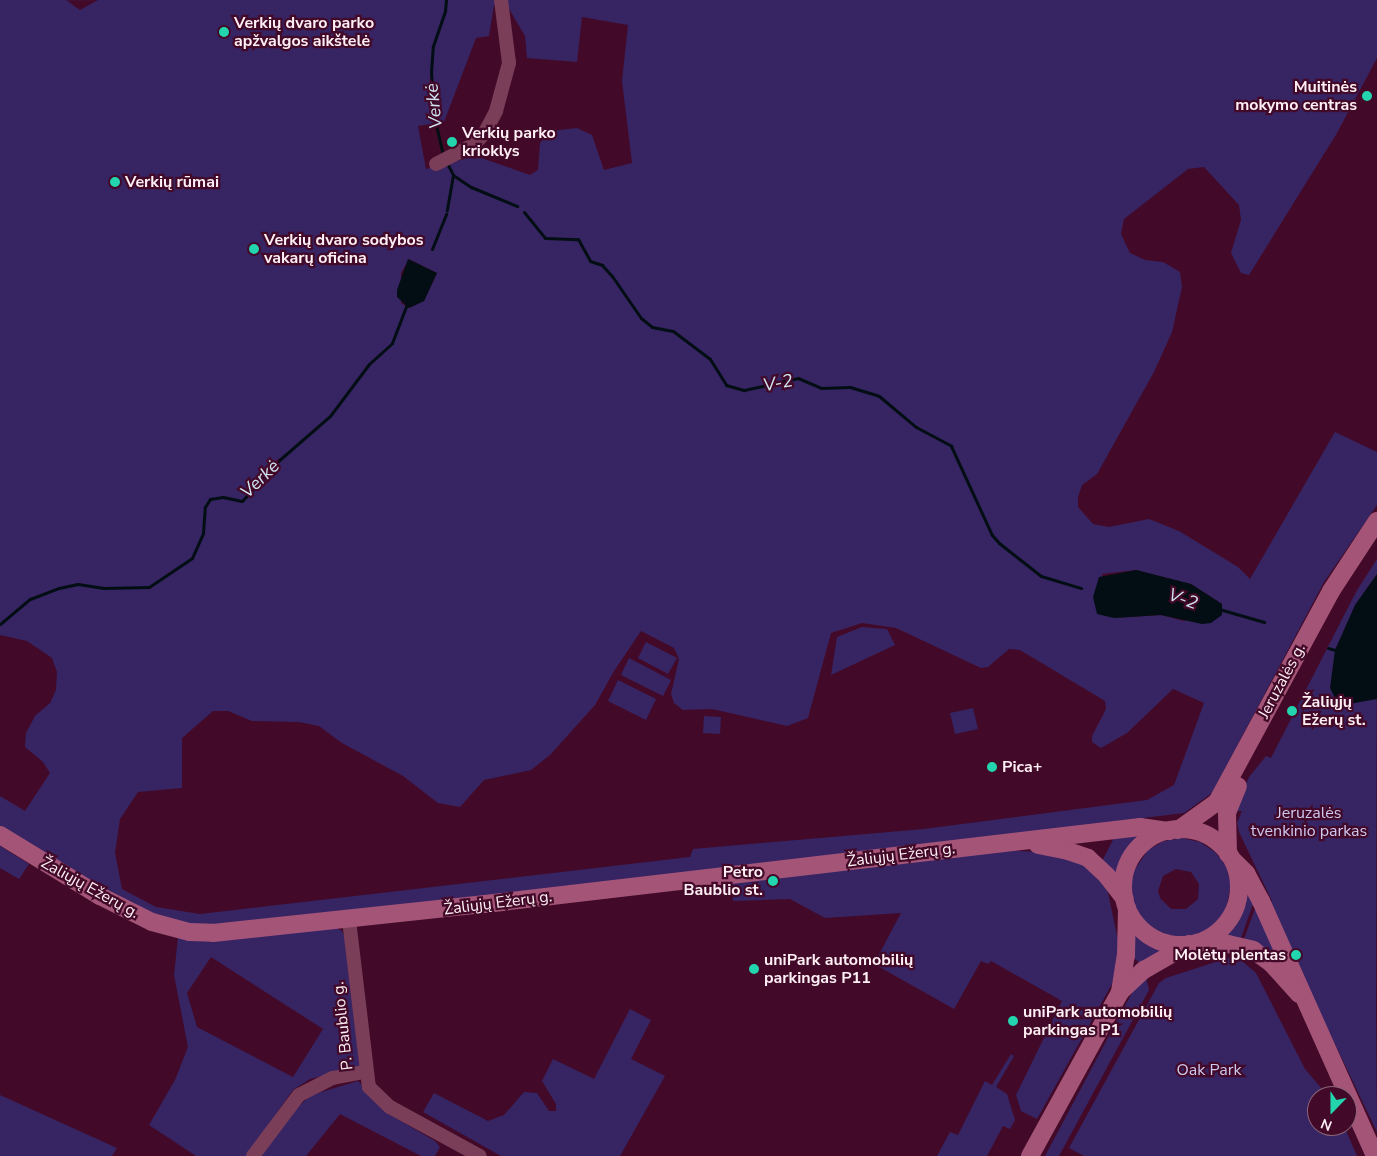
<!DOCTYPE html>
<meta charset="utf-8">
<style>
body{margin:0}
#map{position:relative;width:1377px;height:1156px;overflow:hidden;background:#420a28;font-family:"Nunito Sans",sans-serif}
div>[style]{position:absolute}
.green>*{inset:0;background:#372463}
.water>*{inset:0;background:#030e14}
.stream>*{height:3px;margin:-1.5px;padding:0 1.5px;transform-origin:1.5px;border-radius:1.5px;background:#030e14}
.minor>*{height:14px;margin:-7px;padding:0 7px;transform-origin:7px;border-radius:7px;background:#7a3e58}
.major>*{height:18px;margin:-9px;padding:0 9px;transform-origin:9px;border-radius:9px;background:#a35477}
.major>.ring{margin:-9px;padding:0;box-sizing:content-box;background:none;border:18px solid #a35477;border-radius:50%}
.dots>*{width:14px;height:14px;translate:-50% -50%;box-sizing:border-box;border:2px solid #420a28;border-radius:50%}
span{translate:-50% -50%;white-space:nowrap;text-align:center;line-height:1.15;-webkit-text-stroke:4.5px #420a28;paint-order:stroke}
.poi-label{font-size:16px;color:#feeff4;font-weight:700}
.left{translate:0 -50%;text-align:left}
.right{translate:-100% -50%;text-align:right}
.street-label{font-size:16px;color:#feeff4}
.park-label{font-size:16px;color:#cfc8f1}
.water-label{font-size:18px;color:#d1e6f3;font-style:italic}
.north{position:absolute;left:1307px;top:1086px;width:50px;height:50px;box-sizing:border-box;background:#420a28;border:1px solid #8d667a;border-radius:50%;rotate:202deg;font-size:14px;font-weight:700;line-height:20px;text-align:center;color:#feeff4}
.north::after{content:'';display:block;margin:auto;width:18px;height:22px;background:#23d5af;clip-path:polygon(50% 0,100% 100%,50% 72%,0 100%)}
</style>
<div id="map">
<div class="green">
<div style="clip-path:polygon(evenodd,0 0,66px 0,80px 10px,98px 0,1377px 0,1377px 58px,1337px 133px,1249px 275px,1241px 273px,1231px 253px,1241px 220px,1239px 205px,1204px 167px,1188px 169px,1124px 219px,1121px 234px,1130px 253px,1145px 260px,1163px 262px,1180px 272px,1182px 287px,1172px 332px,1154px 372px,1097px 474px,1082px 485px,1078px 497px,1078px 507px,1093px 524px,1109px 527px,1149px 519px,1179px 531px,1238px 567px,1250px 579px,1335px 432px,1377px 452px,1377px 505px,1324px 582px,1212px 793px,1184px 813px,467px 901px,221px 925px,183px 924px,141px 912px,0 829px,0 796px,25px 811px,50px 773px,43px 762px,25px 747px,26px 733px,35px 716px,50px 703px,56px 690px,57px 672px,52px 658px,27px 641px,0 635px,0 0,494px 5px,508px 7px,525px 36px,527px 58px,577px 62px,582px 17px,628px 25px,622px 81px,632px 163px,604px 170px,592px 135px,577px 128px,551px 131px,545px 136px,540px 143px,538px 170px,530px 175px,476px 156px,426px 169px,418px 126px,444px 122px,476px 38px,489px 36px,494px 5px,0 0,409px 259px,437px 273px,424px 301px,409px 308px,401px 303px,401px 273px,409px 259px,0 0,1136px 570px,1191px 584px,1222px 604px,1184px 621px,1161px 615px,1114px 618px,1102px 574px,1136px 570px,0 0,862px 623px,896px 628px,981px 668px,988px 667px,1009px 649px,1020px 650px,1105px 701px,1106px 709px,1092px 736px,1092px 742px,1101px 748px,1127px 733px,1173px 689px,1204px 703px,1174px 785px,1147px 800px,924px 829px,693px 849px,690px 857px,200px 914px,156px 907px,122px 889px,115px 853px,120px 819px,138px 792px,182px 788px,182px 738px,213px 711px,228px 711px,252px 721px,299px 722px,319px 726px,342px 743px,403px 776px,438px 803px,460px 807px,484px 780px,531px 770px,550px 755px,595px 705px,614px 671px,641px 631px,674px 648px,679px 659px,671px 694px,674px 703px,683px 710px,712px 709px,787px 726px,808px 718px,831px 633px,862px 623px)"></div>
<div style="clip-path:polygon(1377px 559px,1376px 1015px,1377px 1132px,1268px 904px,1272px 901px,1239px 832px,1237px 823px,1242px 811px,1234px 811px,1249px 777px,1266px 756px,1271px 758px,1356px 592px)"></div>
<div style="clip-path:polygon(862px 627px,887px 629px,895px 645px,831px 675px,837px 637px)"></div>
<div style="clip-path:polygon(646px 642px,677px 658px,668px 674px,638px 658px)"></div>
<div style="clip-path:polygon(629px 658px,671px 680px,663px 696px,621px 675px)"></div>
<div style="clip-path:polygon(618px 680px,656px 699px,646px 720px,608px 701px)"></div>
<div style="clip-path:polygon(973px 708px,978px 729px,955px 734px,950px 713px)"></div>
<div style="clip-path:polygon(704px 716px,721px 717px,720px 734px,703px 733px)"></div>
<div style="clip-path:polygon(1146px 834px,1127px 852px,1117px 878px,1102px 861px,1115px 836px)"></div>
<div style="clip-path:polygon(evenodd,1182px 838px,1200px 842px,1215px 852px,1226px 866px,1231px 884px,1226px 910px,1216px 925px,1201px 935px,1184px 939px,1166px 937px,1149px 929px,1137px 915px,1130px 890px,1133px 872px,1148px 850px,1164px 841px,1182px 838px,1176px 869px,1191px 872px,1199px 884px,1198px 899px,1186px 909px,1171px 909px,1160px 898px,1158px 891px,1163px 876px,1176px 869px)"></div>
<div style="clip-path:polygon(0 846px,29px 864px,19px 879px,0 868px)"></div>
<div style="clip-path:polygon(1000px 850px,1037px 852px,1082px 863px,1107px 888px,1120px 950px,1112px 984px,1037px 1119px,1021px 1111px,1016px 1095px,1062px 1001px,991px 961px,988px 964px,981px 961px,954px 1009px,874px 964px,901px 913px,825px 918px,790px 899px,733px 901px,731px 880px)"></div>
<div style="clip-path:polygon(1245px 886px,1253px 904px,1241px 938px,1223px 937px,1240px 911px)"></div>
<div style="clip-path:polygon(1256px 906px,1284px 965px,1244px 939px)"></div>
<div style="clip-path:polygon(evenodd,334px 927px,342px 931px,346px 939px,360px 1067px,310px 1079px,293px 1090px,246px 1156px,196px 1156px,149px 1125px,175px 1080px,188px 1047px,174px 975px,178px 937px,334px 927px,211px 957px,323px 1029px,293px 1077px,197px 1027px,187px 993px,211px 957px)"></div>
<div style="clip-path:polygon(1134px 933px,1146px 943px,1167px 952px,1141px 964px,1134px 958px)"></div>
<div style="clip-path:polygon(1228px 958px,1242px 961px,1256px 973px,1305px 1069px,1328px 1096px,1317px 1096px,1317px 1126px,1344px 1126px,1357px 1156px,1084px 1156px,1069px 1148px,1159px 983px,1166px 978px)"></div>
<div style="clip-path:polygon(1146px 977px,1149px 990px,1059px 1156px,1045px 1156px,1135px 987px)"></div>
<div style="clip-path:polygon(630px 1009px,651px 1020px,631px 1059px,665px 1076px,620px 1156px,501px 1156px,423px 1112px,434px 1093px,488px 1121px,504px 1115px,524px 1092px,537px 1093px,549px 1111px,556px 1111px,556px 1104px,542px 1081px,553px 1059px,594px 1079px)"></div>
<div style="clip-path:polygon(1011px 1054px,1014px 1056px,996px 1087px,1007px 1094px,1015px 1120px,1010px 1129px,1003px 1126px,987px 1156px,937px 1156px,950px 1132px,958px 1135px,985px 1081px,992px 1085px)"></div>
<div style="clip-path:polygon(358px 1081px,389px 1114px,435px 1141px,440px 1147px,435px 1156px,421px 1156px,340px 1114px,306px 1156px,260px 1156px,291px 1113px,311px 1095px)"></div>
<div style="clip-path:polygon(0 1095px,117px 1148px,112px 1156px,0 1156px)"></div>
</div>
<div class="water">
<div style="clip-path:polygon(408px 259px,437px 273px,424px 301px,409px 308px,397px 297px,397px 290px)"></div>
<div style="clip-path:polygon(1136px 570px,1191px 584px,1222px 604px,1222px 615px,1211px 623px,1202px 624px,1161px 615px,1114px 618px,1097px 614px,1093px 597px,1099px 577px)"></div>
<div style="clip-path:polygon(1377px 574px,1377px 699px,1349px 704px,1335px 698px,1330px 688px,1335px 650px,1355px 605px)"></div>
</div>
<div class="stream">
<div style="left:443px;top:155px;width:40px;rotate:-103deg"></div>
<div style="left:434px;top:116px;width:44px;rotate:-93.9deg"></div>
<div style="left:431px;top:72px;width:26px;rotate:-86deg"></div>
<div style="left:433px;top:46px;width:37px;rotate:-71deg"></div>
<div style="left:445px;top:11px;width:11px;rotate:-85deg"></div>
<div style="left:447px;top:163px;width:13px;rotate:63deg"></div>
<div style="left:453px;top:175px;width:36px;rotate:100deg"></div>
<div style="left:453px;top:175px;width:22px;rotate:34deg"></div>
<div style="left:471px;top:187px;width:50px;rotate:22.4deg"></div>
<div style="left:524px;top:212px;width:33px;rotate:51deg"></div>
<div style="left:545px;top:238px;width:33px;rotate:2deg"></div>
<div style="left:578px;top:239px;width:25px;rotate:61deg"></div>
<div style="left:590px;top:261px;width:13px;rotate:18deg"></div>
<div style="left:602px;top:265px;width:15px;rotate:48deg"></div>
<div style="left:612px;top:276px;width:51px;rotate:55.4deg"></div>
<div style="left:641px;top:318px;width:14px;rotate:39deg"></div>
<div style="left:652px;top:327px;width:21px;rotate:11deg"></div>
<div style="left:673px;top:331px;width:46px;rotate:37.1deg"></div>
<div style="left:710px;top:359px;width:31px;rotate:58deg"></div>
<div style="left:726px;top:385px;width:19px;rotate:16deg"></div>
<div style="left:744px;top:390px;width:55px;rotate:-12.5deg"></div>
<div style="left:798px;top:378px;width:25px;rotate:23deg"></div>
<div style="left:821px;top:388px;width:29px;rotate:-2deg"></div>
<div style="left:850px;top:387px;width:30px;rotate:17deg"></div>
<div style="left:879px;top:396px;width:48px;rotate:40deg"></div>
<div style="left:916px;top:427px;width:40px;rotate:28deg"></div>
<div style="left:951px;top:446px;width:98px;rotate:65.3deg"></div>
<div style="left:992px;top:535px;width:11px;rotate:49deg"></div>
<div style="left:999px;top:543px;width:53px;rotate:38.2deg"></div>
<div style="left:1041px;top:576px;width:42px;rotate:16.7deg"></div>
<div style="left:432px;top:249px;width:38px;rotate:-68deg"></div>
<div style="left:1219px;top:609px;width:47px;rotate:16.1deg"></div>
<div style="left:0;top:624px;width:39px;rotate:-40deg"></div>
<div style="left:30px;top:599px;width:31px;rotate:-21deg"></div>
<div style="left:59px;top:588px;width:19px;rotate:-12deg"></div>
<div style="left:78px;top:584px;width:26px;rotate:9deg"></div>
<div style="left:104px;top:588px;width:45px;rotate:-1.3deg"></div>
<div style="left:149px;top:587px;width:52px;rotate:-34deg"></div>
<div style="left:192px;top:558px;width:27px;rotate:-66deg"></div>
<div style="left:203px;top:533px;width:26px;rotate:-86deg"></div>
<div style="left:205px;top:507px;width:9px;rotate:-58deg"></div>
<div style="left:210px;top:499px;width:13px;rotate:-9deg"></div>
<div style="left:223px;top:497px;width:19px;rotate:12deg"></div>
<div style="left:242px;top:501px;width:52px;rotate:-48.1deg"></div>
<div style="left:277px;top:462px;width:70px;rotate:-41deg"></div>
<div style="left:330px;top:416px;width:65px;rotate:-53.1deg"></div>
<div style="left:369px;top:364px;width:31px;rotate:-42deg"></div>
<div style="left:392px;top:343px;width:42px;rotate:-69deg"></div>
<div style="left:1328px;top:648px;width:7px;rotate:16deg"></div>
</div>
<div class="minor">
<div style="left:436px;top:164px;width:42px;rotate:-27.2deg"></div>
<div style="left:473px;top:145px;width:16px;rotate:-45deg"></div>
<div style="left:484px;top:134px;width:26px;rotate:-62deg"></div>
<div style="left:496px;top:111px;width:50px;rotate:-74.8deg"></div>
<div style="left:509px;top:63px;width:64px;rotate:-97.2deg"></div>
<div style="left:349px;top:920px;width:168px;rotate:83.2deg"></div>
<div style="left:369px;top:1087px;width:29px;rotate:44deg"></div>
<div style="left:390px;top:1107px;width:102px;rotate:28.6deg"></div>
<div style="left:253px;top:1156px;width:76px;rotate:-53deg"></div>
<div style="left:299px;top:1095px;width:38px;rotate:-27deg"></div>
<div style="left:333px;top:1078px;width:33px;rotate:-11deg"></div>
</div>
<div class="major">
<div class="ring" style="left:1123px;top:829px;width:98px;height:98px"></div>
<div style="left:1178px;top:830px;width:48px;rotate:-35.7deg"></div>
<div style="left:1217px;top:802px;width:240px;rotate:-61.6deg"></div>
<div style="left:1331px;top:591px;width:84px;rotate:-56.7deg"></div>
<div style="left:0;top:835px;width:117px;rotate:31.4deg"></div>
<div style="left:100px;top:896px;width:58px;rotate:26.6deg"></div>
<div style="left:152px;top:922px;width:39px;rotate:15deg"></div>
<div style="left:190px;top:932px;width:23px;rotate:2deg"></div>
<div style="left:213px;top:933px;width:274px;rotate:-6.1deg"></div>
<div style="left:485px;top:904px;width:660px;rotate:-6.7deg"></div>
<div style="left:1140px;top:827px;width:30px;rotate:8deg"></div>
<div style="left:1038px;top:845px;width:31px;rotate:11deg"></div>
<div style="left:1068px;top:851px;width:21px;rotate:19deg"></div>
<div style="left:1088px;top:858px;width:26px;rotate:43deg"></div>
<div style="left:1107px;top:876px;width:29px;rotate:52deg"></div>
<div style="left:1228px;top:854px;width:41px;rotate:-91.4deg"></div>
<div style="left:1227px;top:813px;width:29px;rotate:-68deg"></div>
<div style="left:1235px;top:862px;width:16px;rotate:45deg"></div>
<div style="left:1246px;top:873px;width:32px;rotate:62deg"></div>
<div style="left:1261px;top:901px;width:279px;rotate:65.9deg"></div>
<div style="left:1199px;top:943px;width:29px;rotate:2deg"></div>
<div style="left:1228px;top:944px;width:26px;rotate:13deg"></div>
<div style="left:1253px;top:950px;width:22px;rotate:36deg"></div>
<div style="left:1271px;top:963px;width:42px;rotate:47.9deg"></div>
<div style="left:1120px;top:992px;width:33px;rotate:-43deg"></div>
<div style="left:1144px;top:970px;width:52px;rotate:-30deg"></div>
<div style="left:1030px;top:1156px;width:187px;rotate:-61.2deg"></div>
<div style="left:1120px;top:992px;width:36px;rotate:-81deg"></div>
<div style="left:1126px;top:956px;width:48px;rotate:-88.8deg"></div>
</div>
<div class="dots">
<div style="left:224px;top:32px;background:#23d5af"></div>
<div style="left:1367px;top:96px;background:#23d5af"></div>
<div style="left:452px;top:142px;background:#23d5af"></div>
<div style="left:115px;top:182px;background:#23d5af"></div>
<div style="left:254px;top:249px;background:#23d5af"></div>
<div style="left:1292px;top:711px;background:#23d5af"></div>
<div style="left:992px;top:767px;background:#23d5af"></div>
<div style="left:773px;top:881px;background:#23d5af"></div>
<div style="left:1296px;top:955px;background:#23d5af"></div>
<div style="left:754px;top:969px;background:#23d5af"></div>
<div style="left:1013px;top:1021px;background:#23d5af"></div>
</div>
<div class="poi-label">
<span class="left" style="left:234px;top:32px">Verkių dvaro parko<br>apžvalgos aikštelė</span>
<span class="right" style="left:1357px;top:96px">Muitinės<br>mokymo centras</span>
<span class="left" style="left:462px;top:142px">Verkių parko<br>krioklys</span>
<span class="left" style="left:125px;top:182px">Verkių rūmai</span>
<span class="left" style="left:264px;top:249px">Verkių dvaro sodybos<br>vakarų oficina</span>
<span class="left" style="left:1302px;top:711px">Žaliųjų<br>Ežerų st.</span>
<span class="left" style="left:1002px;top:767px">Pica+</span>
<span class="right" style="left:763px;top:881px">Petro<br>Baublio st.</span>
<span class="right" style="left:1286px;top:955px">Molėtų plentas</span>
<span class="left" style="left:764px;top:969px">uniPark automobilių<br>parkingas P11</span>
<span class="left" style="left:1023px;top:1021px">uniPark automobilių<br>parkingas P1</span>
</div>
<div class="street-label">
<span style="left:1282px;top:681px;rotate:-62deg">Jeruzalės g.</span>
<span style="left:901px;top:855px;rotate:-7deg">Žaliųjų Ežerų g.</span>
<span style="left:90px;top:888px;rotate:29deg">Žaliųjų Ežerų g.</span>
<span style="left:498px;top:903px;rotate:-7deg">Žaliųjų Ežerų g.</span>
<span style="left:343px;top:1026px;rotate:-96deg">P. Baublio g.</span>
</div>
<div class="park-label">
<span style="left:1309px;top:822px">Jeruzalės<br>tvenkinio parkas</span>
<span style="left:1209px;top:1070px">Oak Park</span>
</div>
<div class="water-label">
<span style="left:434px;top:106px;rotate:-96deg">Verkė</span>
<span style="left:778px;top:383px;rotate:-10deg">V-2</span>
<span style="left:260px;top:479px;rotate:-44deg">Verkė</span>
<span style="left:1183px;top:599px;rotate:20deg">V-2</span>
</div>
<div class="north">N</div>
</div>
